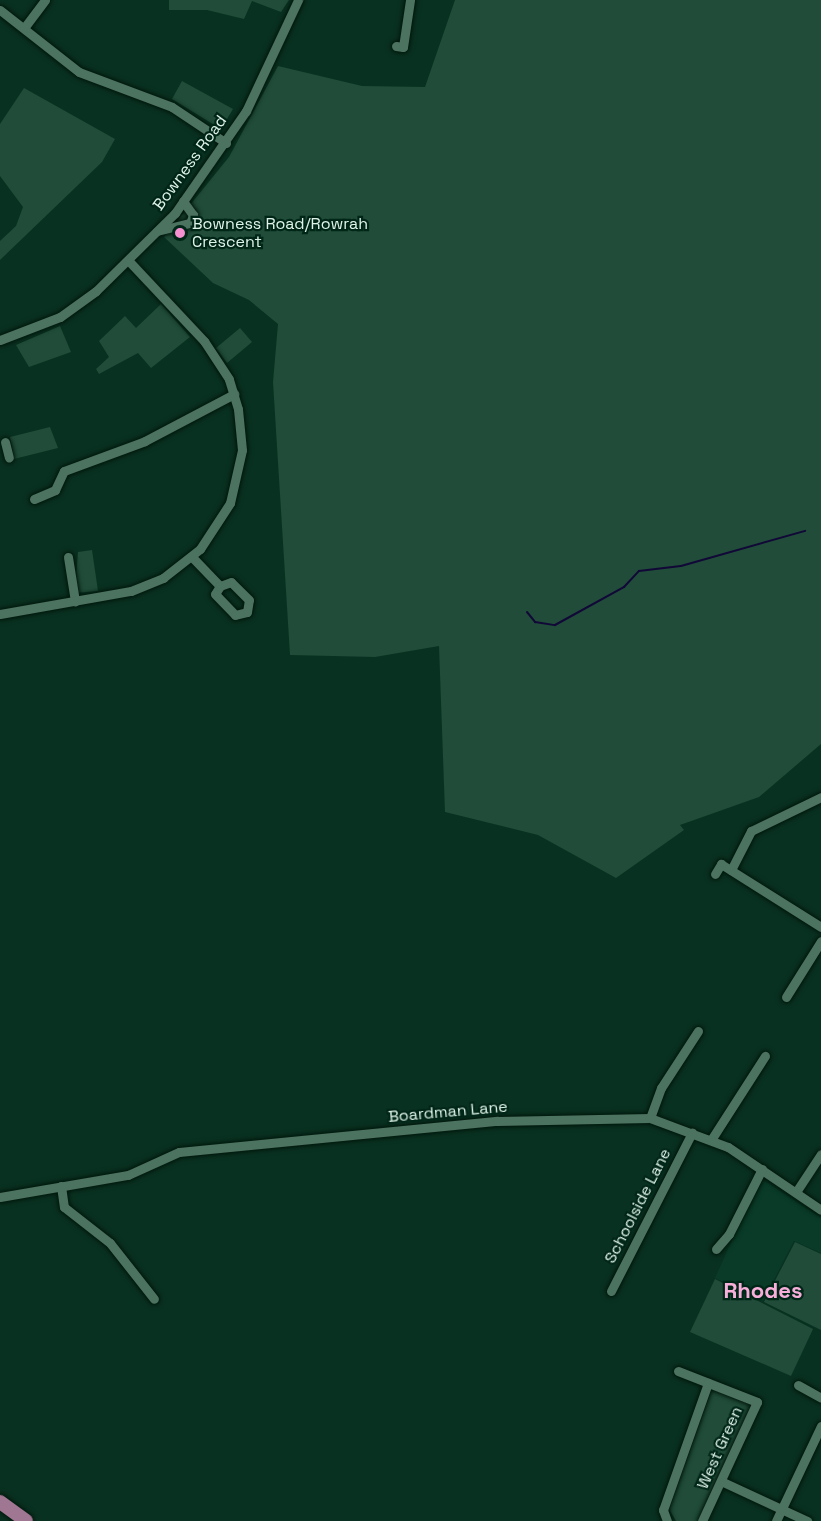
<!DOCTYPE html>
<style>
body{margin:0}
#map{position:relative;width:821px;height:1521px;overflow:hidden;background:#093121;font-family:"Space Grotesk",sans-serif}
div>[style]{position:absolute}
.built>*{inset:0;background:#093b28}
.green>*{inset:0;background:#204c39}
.stream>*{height:2px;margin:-1px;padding:0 1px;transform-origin:1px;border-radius:1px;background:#110837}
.roads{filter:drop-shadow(0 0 2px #00170c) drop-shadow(0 0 2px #00170c)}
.street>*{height:9px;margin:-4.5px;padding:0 4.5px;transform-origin:4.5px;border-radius:4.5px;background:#4c7260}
.primary>*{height:14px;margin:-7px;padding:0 7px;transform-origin:7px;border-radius:7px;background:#9f7793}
.dots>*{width:16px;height:16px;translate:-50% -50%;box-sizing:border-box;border:3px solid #002618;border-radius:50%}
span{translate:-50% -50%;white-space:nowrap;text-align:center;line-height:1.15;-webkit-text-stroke:4.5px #002618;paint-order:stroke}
.street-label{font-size:16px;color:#dff4e9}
.poi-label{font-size:16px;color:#dff4e9}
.left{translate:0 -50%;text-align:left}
.district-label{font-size:22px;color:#f7afda;font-weight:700}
</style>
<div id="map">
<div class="built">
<div style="clip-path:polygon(760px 1178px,821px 1218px,821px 1253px,794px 1241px,763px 1301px,715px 1278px)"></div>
</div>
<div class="green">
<div style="clip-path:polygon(169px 0,289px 0,281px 12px,252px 1px,244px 19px,207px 10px,169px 10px)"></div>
<div style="clip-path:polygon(455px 0,821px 0,821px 744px,759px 797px,680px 825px,684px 830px,616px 878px,538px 835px,445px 812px,439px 646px,375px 657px,290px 655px,273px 382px,278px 324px,249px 300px,213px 283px,164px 237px,229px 157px,278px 66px,362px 86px,425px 87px)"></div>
<div style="clip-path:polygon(182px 81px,233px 109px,221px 129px,172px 99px)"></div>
<div style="clip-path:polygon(24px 88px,115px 139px,102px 162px,0 260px,0 241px,16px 226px,23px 207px,0 176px,0 124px)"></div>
<div style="clip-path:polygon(161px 304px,190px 337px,151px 368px,138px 353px,99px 374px,96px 369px,109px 357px,99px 341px,125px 316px,136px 328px)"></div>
<div style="clip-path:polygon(60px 326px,71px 352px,29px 367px,16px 345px)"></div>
<div style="clip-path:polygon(240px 328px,252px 342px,227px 363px,216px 348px)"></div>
<div style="clip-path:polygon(50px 427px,58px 448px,14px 459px,10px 437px)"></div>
<div style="clip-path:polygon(92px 550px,98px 591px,75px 593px,78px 552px)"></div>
<div style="clip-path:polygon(795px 1242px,821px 1254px,821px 1330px,764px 1302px)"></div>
<div style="clip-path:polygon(715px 1279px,813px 1329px,791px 1376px,690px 1332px)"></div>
<div style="clip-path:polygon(712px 1388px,754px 1406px,701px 1521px,676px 1521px,669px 1509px)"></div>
</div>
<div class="stream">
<div style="left:527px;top:612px;width:13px;rotate:51deg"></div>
<div style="left:535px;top:622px;width:20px;rotate:9deg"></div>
<div style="left:555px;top:625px;width:79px;rotate:-28.8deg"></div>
<div style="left:624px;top:587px;width:22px;rotate:-47deg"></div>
<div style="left:639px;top:571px;width:42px;rotate:-6.8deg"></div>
<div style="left:681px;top:566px;width:129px;rotate:-15.8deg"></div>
</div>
<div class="roads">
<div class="street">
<div style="left:0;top:10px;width:100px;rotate:38.1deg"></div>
<div style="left:79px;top:72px;width:99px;rotate:20.6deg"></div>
<div style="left:172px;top:107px;width:65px;rotate:33.7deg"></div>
<div style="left:24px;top:28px;width:35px;rotate:-53deg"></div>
<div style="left:396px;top:46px;width:7px;rotate:8deg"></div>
<div style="left:403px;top:47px;width:48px;rotate:-81.5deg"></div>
<div style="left:157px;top:231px;width:34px;rotate:-14deg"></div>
<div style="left:190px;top:223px;width:9px;rotate:-69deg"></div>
<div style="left:193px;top:215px;width:17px;rotate:-126deg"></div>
<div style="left:0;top:340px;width:64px;rotate:-21deg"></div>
<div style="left:60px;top:317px;width:44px;rotate:-35.8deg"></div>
<div style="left:96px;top:291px;width:111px;rotate:-44.6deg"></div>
<div style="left:175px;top:213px;width:124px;rotate:-55.2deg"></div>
<div style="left:246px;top:111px;width:123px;rotate:-64.9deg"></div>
<div style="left:5px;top:442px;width:16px;rotate:76deg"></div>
<div style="left:34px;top:499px;width:23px;rotate:-23deg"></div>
<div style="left:55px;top:490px;width:21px;rotate:-65deg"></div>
<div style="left:64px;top:471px;width:86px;rotate:-20.3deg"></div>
<div style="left:145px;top:441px;width:101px;rotate:-27.8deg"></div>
<div style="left:68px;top:557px;width:45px;rotate:81deg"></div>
<div style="left:192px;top:557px;width:40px;rotate:46deg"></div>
<div style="left:220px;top:586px;width:9px;rotate:122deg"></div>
<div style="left:215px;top:594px;width:29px;rotate:46deg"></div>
<div style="left:235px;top:615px;width:12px;rotate:-14deg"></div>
<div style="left:247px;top:612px;width:12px;rotate:-81deg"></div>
<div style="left:249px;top:600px;width:25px;rotate:-135deg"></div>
<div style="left:231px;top:582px;width:12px;rotate:160deg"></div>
<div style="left:0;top:614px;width:133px;rotate:-10deg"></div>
<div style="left:131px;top:591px;width:35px;rotate:-22deg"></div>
<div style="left:163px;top:578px;width:47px;rotate:-38.1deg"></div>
<div style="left:200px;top:549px;width:55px;rotate:-56.9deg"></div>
<div style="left:230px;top:503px;width:54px;rotate:-77.2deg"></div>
<div style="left:242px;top:450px;width:41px;rotate:-95.6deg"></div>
<div style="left:238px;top:409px;width:31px;rotate:-107deg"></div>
<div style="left:229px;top:379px;width:45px;rotate:-123.3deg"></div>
<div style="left:204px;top:341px;width:111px;rotate:-133.2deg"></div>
<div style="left:731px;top:870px;width:44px;rotate:-62.9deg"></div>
<div style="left:751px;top:831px;width:78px;rotate:-25.9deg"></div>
<div style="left:715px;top:874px;width:12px;rotate:-59deg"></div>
<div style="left:721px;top:864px;width:118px;rotate:32.2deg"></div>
<div style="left:786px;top:997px;width:66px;rotate:-58deg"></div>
<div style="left:650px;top:1118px;width:32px;rotate:-70deg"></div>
<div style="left:661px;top:1088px;width:68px;rotate:-57deg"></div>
<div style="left:711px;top:1140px;width:100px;rotate:-57.3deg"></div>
<div style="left:61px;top:1186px;width:21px;rotate:82deg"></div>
<div style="left:64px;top:1207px;width:58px;rotate:38deg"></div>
<div style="left:110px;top:1243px;width:71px;rotate:51.8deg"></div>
<div style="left:796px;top:1192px;width:45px;rotate:-56.7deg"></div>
<div style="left:0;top:1197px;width:130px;rotate:-9.8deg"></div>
<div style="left:128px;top:1175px;width:56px;rotate:-24.3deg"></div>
<div style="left:179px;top:1152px;width:320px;rotate:-5.6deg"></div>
<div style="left:497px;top:1121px;width:153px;rotate:-1.1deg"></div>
<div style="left:650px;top:1118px;width:83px;rotate:20.4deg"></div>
<div style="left:728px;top:1147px;width:112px;rotate:34.1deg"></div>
<div style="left:716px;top:1249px;width:20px;rotate:-49deg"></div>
<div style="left:729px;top:1234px;width:73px;rotate:-63.1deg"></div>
<div style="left:611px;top:1291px;width:178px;rotate:-62.9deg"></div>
<div style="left:678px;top:1371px;width:85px;rotate:21.4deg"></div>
<div style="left:757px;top:1402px;width:131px;rotate:114.8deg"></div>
<div style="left:798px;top:1385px;width:26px;rotate:29deg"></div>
<div style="left:723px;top:1482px;width:93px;rotate:24.9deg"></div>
<div style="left:667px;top:1521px;width:12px;rotate:-110deg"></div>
<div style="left:663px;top:1510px;width:135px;rotate:-70.5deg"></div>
<div style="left:776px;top:1521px;width:105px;rotate:-64.7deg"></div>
</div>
<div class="primary">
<div style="left:0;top:1502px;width:32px;rotate:36deg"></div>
</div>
</div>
<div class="dots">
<div style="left:180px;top:233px;background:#f690d0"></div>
</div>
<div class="street-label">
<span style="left:190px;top:163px;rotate:-54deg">Bowness Road</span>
<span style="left:448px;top:1112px;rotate:-5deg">Boardman Lane</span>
<span style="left:638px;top:1206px;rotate:-63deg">Schoolside Lane</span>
<span style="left:720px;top:1448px;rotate:-66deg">West Green</span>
</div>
<div class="poi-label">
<span class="left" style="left:192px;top:233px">Bowness Road/Rowrah<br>Crescent</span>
</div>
<div class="district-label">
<span style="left:763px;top:1291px">Rhodes</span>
</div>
</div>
